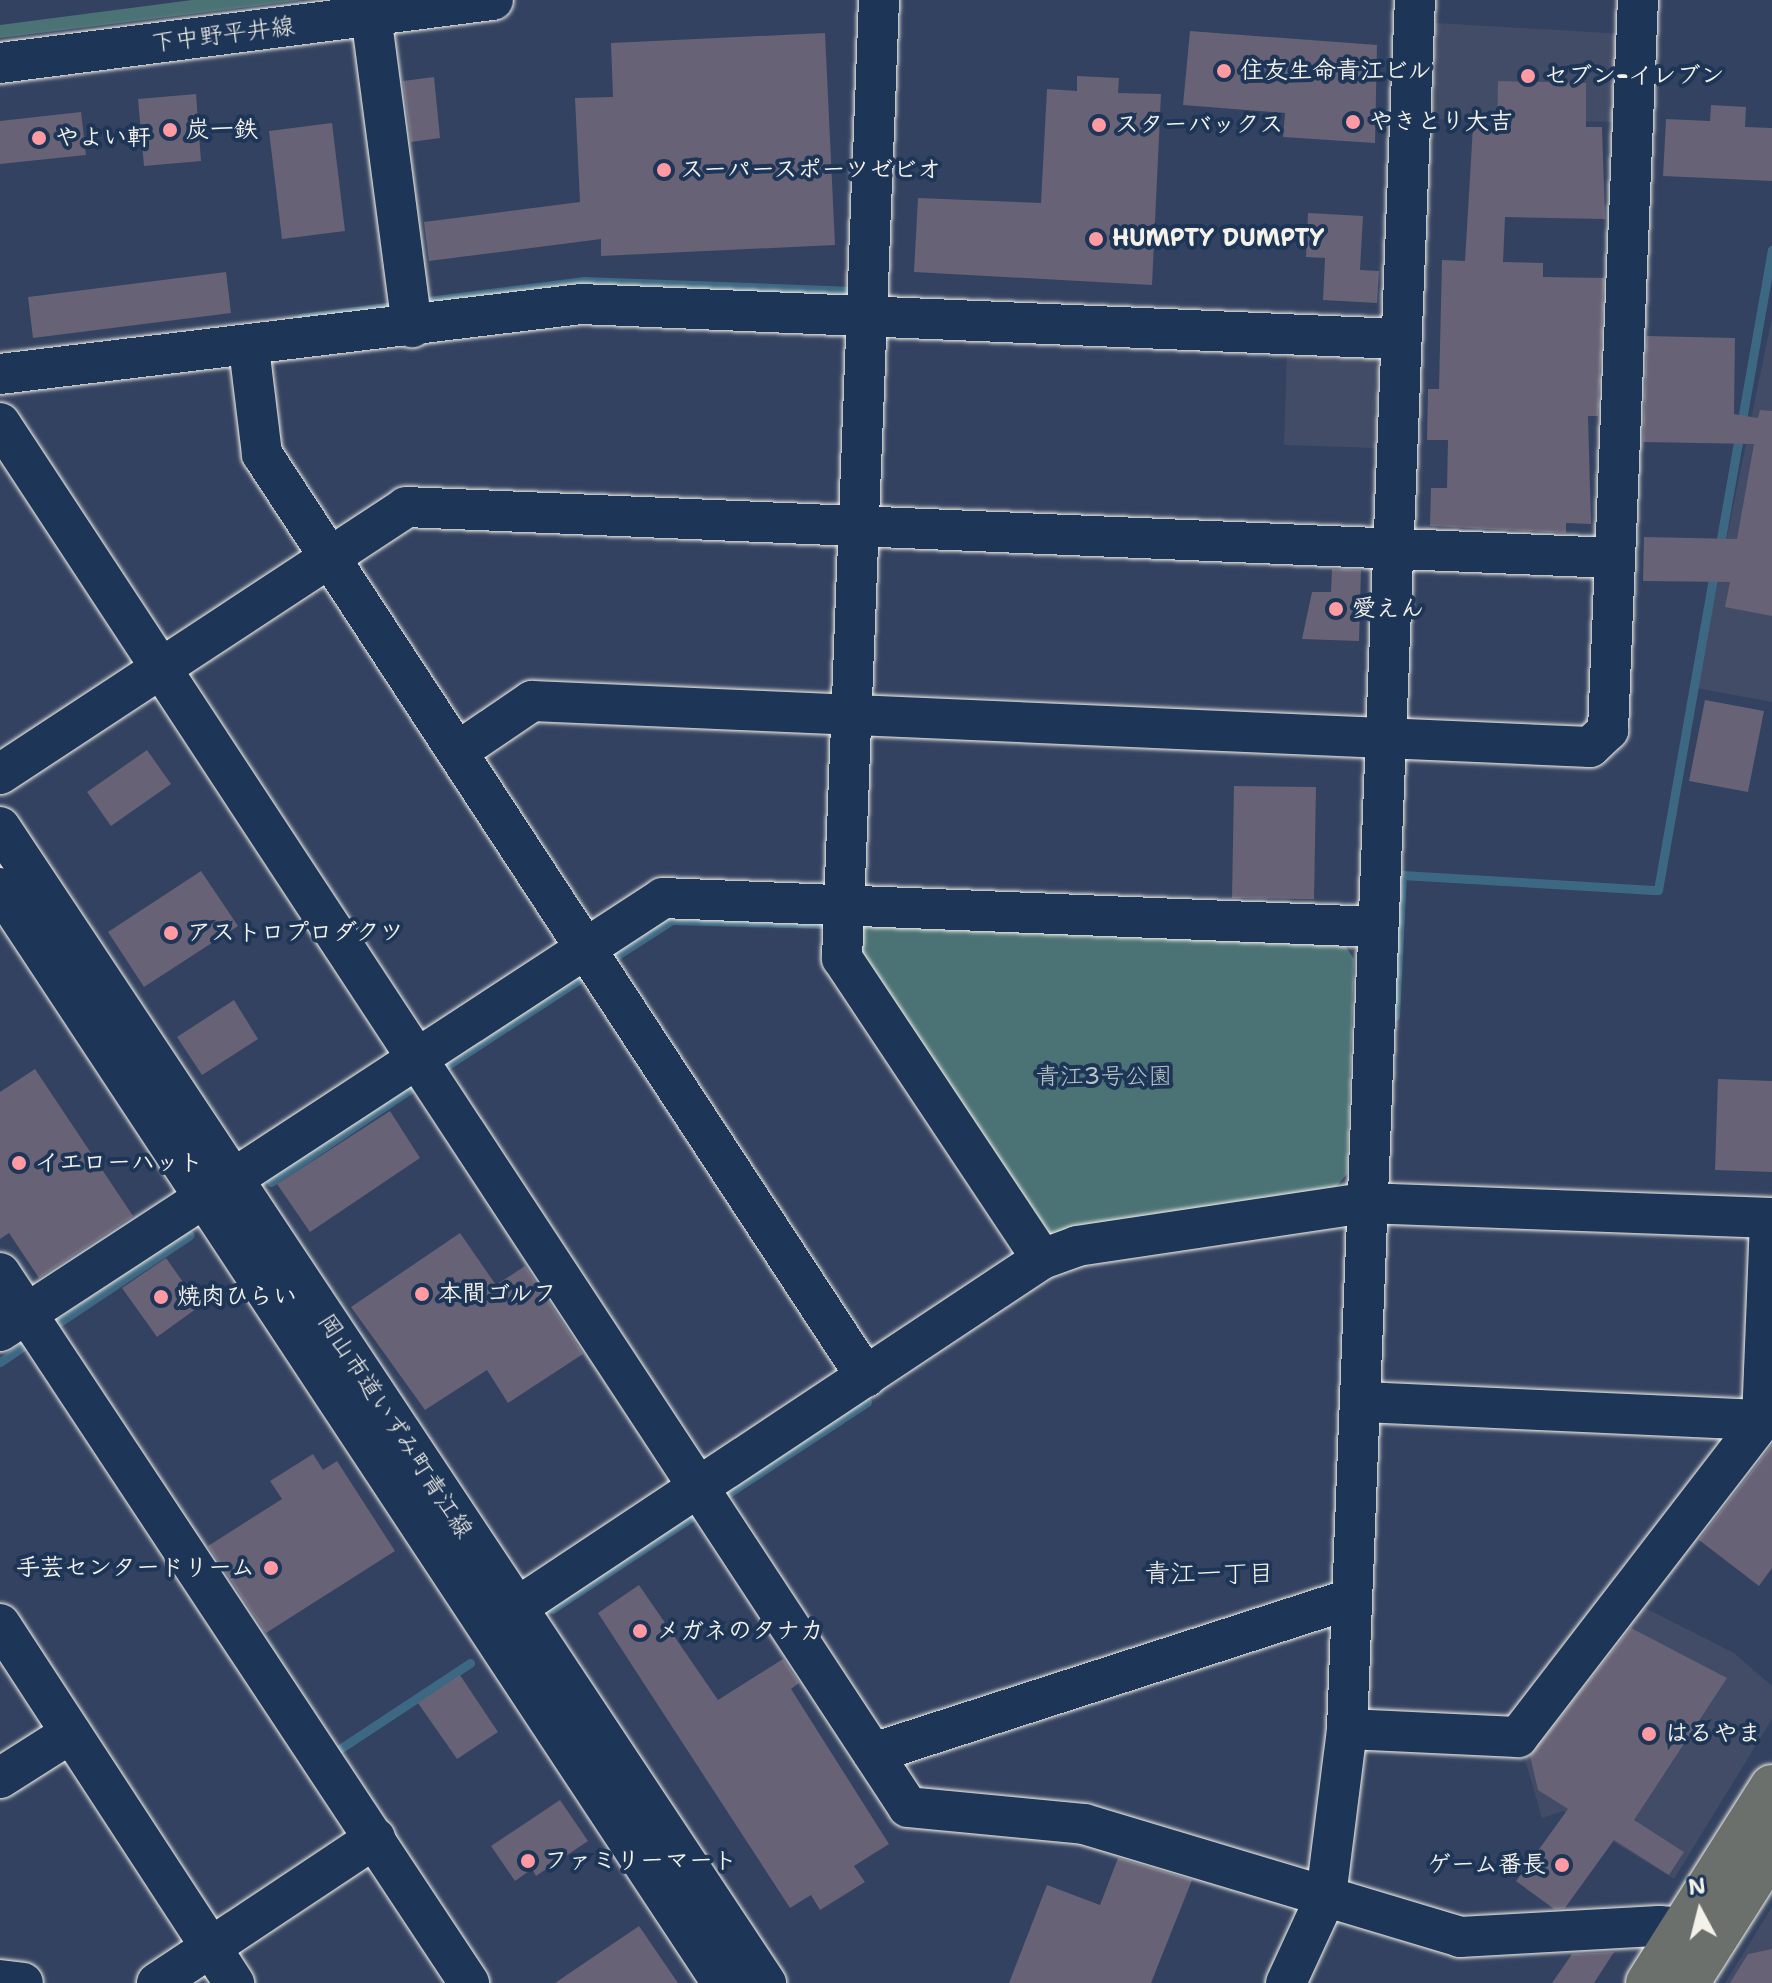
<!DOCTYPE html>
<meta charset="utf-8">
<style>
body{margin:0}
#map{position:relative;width:1772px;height:1983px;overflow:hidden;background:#334260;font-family:"Shantell Sans","Klee One",sans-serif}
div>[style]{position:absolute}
.built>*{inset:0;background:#434c66}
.green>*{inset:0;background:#4b7275}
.stream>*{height:9px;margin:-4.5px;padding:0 4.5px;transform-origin:4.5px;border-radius:4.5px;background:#3d6884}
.building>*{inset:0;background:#676275}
.roads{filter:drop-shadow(0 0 2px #f4f1e8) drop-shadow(0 0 2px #f4f1e8)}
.minor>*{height:40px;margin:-20px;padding:0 20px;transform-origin:20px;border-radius:20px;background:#1d3557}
.highway>*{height:44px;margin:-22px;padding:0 22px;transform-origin:22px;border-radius:22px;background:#6c706d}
.dots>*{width:22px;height:22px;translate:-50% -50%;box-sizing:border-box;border:4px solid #1d3557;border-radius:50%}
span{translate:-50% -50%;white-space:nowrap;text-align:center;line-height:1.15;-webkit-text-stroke:8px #1d3557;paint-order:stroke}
.street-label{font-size:24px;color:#f4f1e8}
.poi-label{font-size:24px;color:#f4f1e8;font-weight:700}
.left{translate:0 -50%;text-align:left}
.right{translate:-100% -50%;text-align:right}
.park-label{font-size:24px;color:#b9c5c0}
.neighbourhood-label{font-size:26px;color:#f4f1e8}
.north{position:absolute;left:1660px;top:1871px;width:80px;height:80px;-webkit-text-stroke:6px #1d3557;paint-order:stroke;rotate:353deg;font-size:22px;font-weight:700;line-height:32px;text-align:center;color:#f4f1e8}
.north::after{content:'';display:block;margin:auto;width:28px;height:36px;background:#f4f1e8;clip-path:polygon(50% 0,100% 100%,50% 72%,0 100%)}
</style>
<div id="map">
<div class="built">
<div style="clip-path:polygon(1436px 23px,1625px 34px,1621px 122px,1432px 119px)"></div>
<div style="clip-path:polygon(1772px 317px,1772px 702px,1696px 688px)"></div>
<div style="clip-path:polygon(1287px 351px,1379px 353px,1376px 448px,1284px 445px)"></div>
<div style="clip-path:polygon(1639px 1605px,1734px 1653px,1772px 1686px,1772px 1719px,1674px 1879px,1563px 1811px,1542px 1818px,1522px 1749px)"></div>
<div style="clip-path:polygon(1772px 1907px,1772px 1983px,1725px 1983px)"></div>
</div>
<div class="green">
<div style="clip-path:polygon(192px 0,303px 0,0 38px,0 25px)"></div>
<div style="clip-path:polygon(861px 920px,1344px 944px,1354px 959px,1347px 1174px,1335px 1188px,1044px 1238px,851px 956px)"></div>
</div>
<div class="stream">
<div style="left:420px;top:302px;width:164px;rotate:-7.3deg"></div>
<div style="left:583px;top:281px;width:277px;rotate:2.1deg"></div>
<div style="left:301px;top:318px;width:102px;rotate:-7.3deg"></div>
<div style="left:1719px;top:550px;width:305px;rotate:-80deg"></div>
<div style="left:605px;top:963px;width:80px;rotate:-32.7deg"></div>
<div style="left:672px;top:920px;width:155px;rotate:1.5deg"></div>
<div style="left:1395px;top:1016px;width:141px;rotate:-87.2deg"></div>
<div style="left:1402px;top:875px;width:256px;rotate:3.4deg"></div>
<div style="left:1658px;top:890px;width:323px;rotate:-80deg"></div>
<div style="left:437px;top:1072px;width:181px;rotate:-33.1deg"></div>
<div style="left:271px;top:1182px;width:180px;rotate:-33.7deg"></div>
<div style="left:49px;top:1329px;width:169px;rotate:-33.7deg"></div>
<div style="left:0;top:1362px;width:41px;rotate:-34.1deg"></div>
<div style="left:718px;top:1500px;width:178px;rotate:-33.3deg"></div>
<div style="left:867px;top:1402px;width:11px;rotate:-128deg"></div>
<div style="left:552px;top:1609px;width:180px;rotate:-33.4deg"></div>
<div style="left:329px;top:1756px;width:169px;rotate:-33.4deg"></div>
</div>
<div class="building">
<div style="clip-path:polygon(1190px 31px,1377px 45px,1375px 143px,1283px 137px,1285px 113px,1183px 105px)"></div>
<div style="clip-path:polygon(825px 33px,835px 245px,601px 256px,601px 239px,429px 261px,424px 222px,580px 202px,575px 98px,613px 97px,611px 43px)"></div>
<div style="clip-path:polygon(1077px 76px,1119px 78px,1118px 93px,1161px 94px,1152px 285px,914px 272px,918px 198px,1041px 203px,1047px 89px,1077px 91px)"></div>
<div style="clip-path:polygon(434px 77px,440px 138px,411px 142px,403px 81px)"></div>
<div style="clip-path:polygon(1498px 81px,1586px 83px,1586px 127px,1602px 127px,1605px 219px,1505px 217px,1503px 262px,1543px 263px,1543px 277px,1604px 278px,1598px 416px,1588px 416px,1591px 524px,1566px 523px,1566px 533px,1430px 526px,1431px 488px,1447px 488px,1448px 440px,1427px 440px,1428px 389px,1439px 389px,1442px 260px,1465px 261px,1473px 126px,1497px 127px)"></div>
<div style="clip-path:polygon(196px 94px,201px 161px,144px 166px,138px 99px)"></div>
<div style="clip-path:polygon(1711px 105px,1746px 107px,1745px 127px,1772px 128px,1772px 181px,1663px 176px,1666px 119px,1710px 121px)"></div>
<div style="clip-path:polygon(81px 112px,86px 155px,0 164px,0 121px)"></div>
<div style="clip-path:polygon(332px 123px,345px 231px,282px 239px,269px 131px)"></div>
<div style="clip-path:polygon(1308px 213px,1363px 216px,1360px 270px,1379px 271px,1377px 303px,1323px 300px,1325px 258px,1306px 257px)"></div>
<div style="clip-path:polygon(226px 272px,231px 313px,33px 338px,28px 297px)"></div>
<div style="clip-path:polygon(1647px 336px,1735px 338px,1734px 414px,1758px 418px,1760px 410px,1772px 411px,1772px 616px,1725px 607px,1730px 582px,1643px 581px,1644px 537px,1737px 539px,1754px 444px,1643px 442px)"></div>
<div style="clip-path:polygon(1332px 569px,1361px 570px,1359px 641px,1302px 639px,1312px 592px,1331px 592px)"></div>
<div style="clip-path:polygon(1705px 700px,1764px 711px,1748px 792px,1689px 781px)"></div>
<div style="clip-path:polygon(147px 750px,171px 784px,111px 826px,87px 792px)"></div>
<div style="clip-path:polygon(1234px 786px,1316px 787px,1314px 899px,1232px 898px)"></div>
<div style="clip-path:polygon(201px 871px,238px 926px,144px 987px,108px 932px)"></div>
<div style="clip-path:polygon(234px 1000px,258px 1039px,202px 1075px,177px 1037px)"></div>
<div style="clip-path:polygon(35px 1069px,133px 1216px,39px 1278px,9px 1233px,0 1239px,0 1092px)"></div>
<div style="clip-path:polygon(1718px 1079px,1772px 1081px,1772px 1172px,1715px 1170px)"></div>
<div style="clip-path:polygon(390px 1111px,420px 1158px,310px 1232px,277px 1184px)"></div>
<div style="clip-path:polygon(460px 1233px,496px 1285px,525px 1266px,583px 1354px,508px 1403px,487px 1370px,425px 1410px,351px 1307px)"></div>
<div style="clip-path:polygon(166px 1258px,200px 1306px,157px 1337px,122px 1288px)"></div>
<div style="clip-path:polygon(1772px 1445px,1772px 1568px,1759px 1586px,1699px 1540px)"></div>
<div style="clip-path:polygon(313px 1454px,323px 1470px,337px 1461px,395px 1551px,266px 1633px,208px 1546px,282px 1499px,270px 1481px)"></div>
<div style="clip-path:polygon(639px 1585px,718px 1700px,783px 1659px,799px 1683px,791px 1689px,889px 1844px,854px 1866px,865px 1882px,820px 1910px,811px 1895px,790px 1908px,598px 1613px)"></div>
<div style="clip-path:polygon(1631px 1628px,1727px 1678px,1634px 1820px,1684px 1852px,1669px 1875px,1614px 1840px,1565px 1908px,1554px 1909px,1516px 1881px,1568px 1809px,1538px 1790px,1530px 1756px)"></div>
<div style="clip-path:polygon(460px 1675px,498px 1732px,457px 1759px,418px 1703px)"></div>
<div style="clip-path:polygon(560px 1800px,588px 1841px,536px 1876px,532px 1869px,515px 1881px,491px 1846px)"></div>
<div style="clip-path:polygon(1118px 1858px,1192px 1880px,1151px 1983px,1009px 1983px,1047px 1885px,1100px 1905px)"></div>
<div style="clip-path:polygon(639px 1926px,678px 1983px,555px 1983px)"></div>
<div style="clip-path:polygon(1772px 1949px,1772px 1983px,1730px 1983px,1748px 1954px)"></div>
<div style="clip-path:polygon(1614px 1952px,1594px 1983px,1552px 1983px,1572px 1954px)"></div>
</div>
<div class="roads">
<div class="minor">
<div style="left:879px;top:0;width:959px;rotate:92.21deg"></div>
<div style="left:842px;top:958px;width:361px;rotate:56.4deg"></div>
<div style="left:371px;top:15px;width:315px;rotate:82.5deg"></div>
<div style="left:0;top:63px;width:497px;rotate:-7.3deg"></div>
<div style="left:249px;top:348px;width:107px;rotate:83deg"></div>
<div style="left:262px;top:454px;width:1103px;rotate:56.8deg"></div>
<div style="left:0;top:374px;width:585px;rotate:-6.87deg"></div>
<div style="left:581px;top:304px;width:820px;rotate:2.45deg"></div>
<div style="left:0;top:423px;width:1655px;rotate:56.73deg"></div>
<div style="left:908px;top:1807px;width:177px;rotate:5.5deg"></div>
<div style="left:1084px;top:1824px;width:393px;rotate:16.7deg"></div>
<div style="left:1460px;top:1937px;width:199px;rotate:-3.2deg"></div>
<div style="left:1659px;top:1926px;width:52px;rotate:4.4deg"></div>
<div style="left:457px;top:752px;width:91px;rotate:-34.2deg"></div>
<div style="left:532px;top:701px;width:1059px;rotate:2.49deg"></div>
<div style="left:1590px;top:747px;width:25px;rotate:-43deg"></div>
<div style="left:1608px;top:730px;width:731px;rotate:-87.65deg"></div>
<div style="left:0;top:774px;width:486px;rotate:-33.3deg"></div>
<div style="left:406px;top:507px;width:1208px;rotate:2.42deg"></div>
<div style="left:0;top:827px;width:1387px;rotate:56.47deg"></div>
<div style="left:0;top:888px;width:1312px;rotate:56.6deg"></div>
<div style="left:0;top:1273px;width:851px;rotate:56.55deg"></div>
<div style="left:0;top:1331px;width:792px;rotate:-33.15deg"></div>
<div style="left:663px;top:898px;width:714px;rotate:2.33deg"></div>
<div style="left:1361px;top:1402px;width:401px;rotate:2.6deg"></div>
<div style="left:0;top:1624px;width:429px;rotate:56.9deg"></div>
<div style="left:489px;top:1626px;width:664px;rotate:-33.57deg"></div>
<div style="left:1042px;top:1259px;width:37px;rotate:-20deg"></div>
<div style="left:1077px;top:1246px;width:290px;rotate:-8.5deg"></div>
<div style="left:1364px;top:1203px;width:408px;rotate:2.1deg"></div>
<div style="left:1347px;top:1729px;width:171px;rotate:2.7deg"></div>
<div style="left:1518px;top:1737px;width:400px;rotate:-52.4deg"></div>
<div style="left:1762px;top:1420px;width:202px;rotate:-87.7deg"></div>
<div style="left:873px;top:1753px;width:501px;rotate:-17.89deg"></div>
<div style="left:0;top:1778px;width:84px;rotate:-32.4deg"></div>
<div style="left:0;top:1980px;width:23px;rotate:7deg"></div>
<div style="left:157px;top:1983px;width:262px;rotate:-33.6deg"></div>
<div style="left:1286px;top:1983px;width:96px;rotate:-65.3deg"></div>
<div style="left:1326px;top:1896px;width:168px;rotate:-82.8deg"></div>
<div style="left:1347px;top:1729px;width:1730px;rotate:-87.75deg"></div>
</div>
<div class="highway">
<div style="left:1648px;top:1983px;width:232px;rotate:-57.7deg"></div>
<div style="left:1687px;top:1983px;width:159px;rotate:-57.6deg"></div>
</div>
</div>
<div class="dots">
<div style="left:1224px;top:71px;background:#ff9aa2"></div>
<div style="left:1528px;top:76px;background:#ff9aa2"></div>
<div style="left:1353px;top:122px;background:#ff9aa2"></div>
<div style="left:1099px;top:125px;background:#ff9aa2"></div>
<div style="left:170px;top:130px;background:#ff9aa2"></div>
<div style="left:39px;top:138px;background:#ff9aa2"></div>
<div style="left:664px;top:170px;background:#ff9aa2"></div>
<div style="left:1096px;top:239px;background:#ff9aa2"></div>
<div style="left:1336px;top:609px;background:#ff9aa2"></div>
<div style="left:171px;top:933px;background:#ff9aa2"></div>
<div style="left:19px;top:1163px;background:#ff9aa2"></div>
<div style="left:422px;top:1294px;background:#ff9aa2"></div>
<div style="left:161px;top:1297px;background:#ff9aa2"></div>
<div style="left:271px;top:1568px;background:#ff9aa2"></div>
<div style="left:640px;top:1631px;background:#ff9aa2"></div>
<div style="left:1649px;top:1734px;background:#ff9aa2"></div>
<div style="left:528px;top:1861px;background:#ff9aa2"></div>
<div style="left:1562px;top:1865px;background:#ff9aa2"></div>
</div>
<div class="street-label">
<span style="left:223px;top:35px;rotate:-7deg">下中野平井線</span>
<span style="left:395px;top:1426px;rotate:57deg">岡山市道いずみ町青江線</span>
</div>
<div class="poi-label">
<span class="left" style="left:1240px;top:71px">住友生命青江ビル</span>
<span class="left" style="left:1544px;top:76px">セブン-イレブン</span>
<span class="left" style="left:1369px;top:122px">やきとり大吉</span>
<span class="left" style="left:1115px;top:125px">スターバックス</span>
<span class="left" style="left:186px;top:130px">炭一鉄</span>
<span class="left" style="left:55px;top:138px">やよい軒</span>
<span class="left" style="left:680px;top:170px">スーパースポーツゼビオ</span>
<span class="left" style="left:1112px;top:239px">HUMPTY DUMPTY</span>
<span class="left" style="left:1352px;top:609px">愛えん</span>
<span class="left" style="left:187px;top:933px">アストロプロダクツ</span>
<span class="left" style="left:35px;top:1163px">イエローハット</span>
<span class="left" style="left:438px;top:1294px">本間ゴルフ</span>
<span class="left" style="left:177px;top:1297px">焼肉ひらい</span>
<span class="right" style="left:255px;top:1568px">手芸センタードリーム</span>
<span class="left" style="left:656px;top:1631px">メガネのタナカ</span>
<span class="left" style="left:1665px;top:1734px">はるやま</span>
<span class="left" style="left:544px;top:1861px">ファミリーマート</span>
<span class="right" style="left:1546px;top:1865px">ゲーム番長</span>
</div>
<div class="park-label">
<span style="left:1104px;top:1077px">青江3号公園</span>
</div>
<div class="neighbourhood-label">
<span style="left:1209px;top:1573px">青江一丁目</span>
</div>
<div class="north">N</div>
</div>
